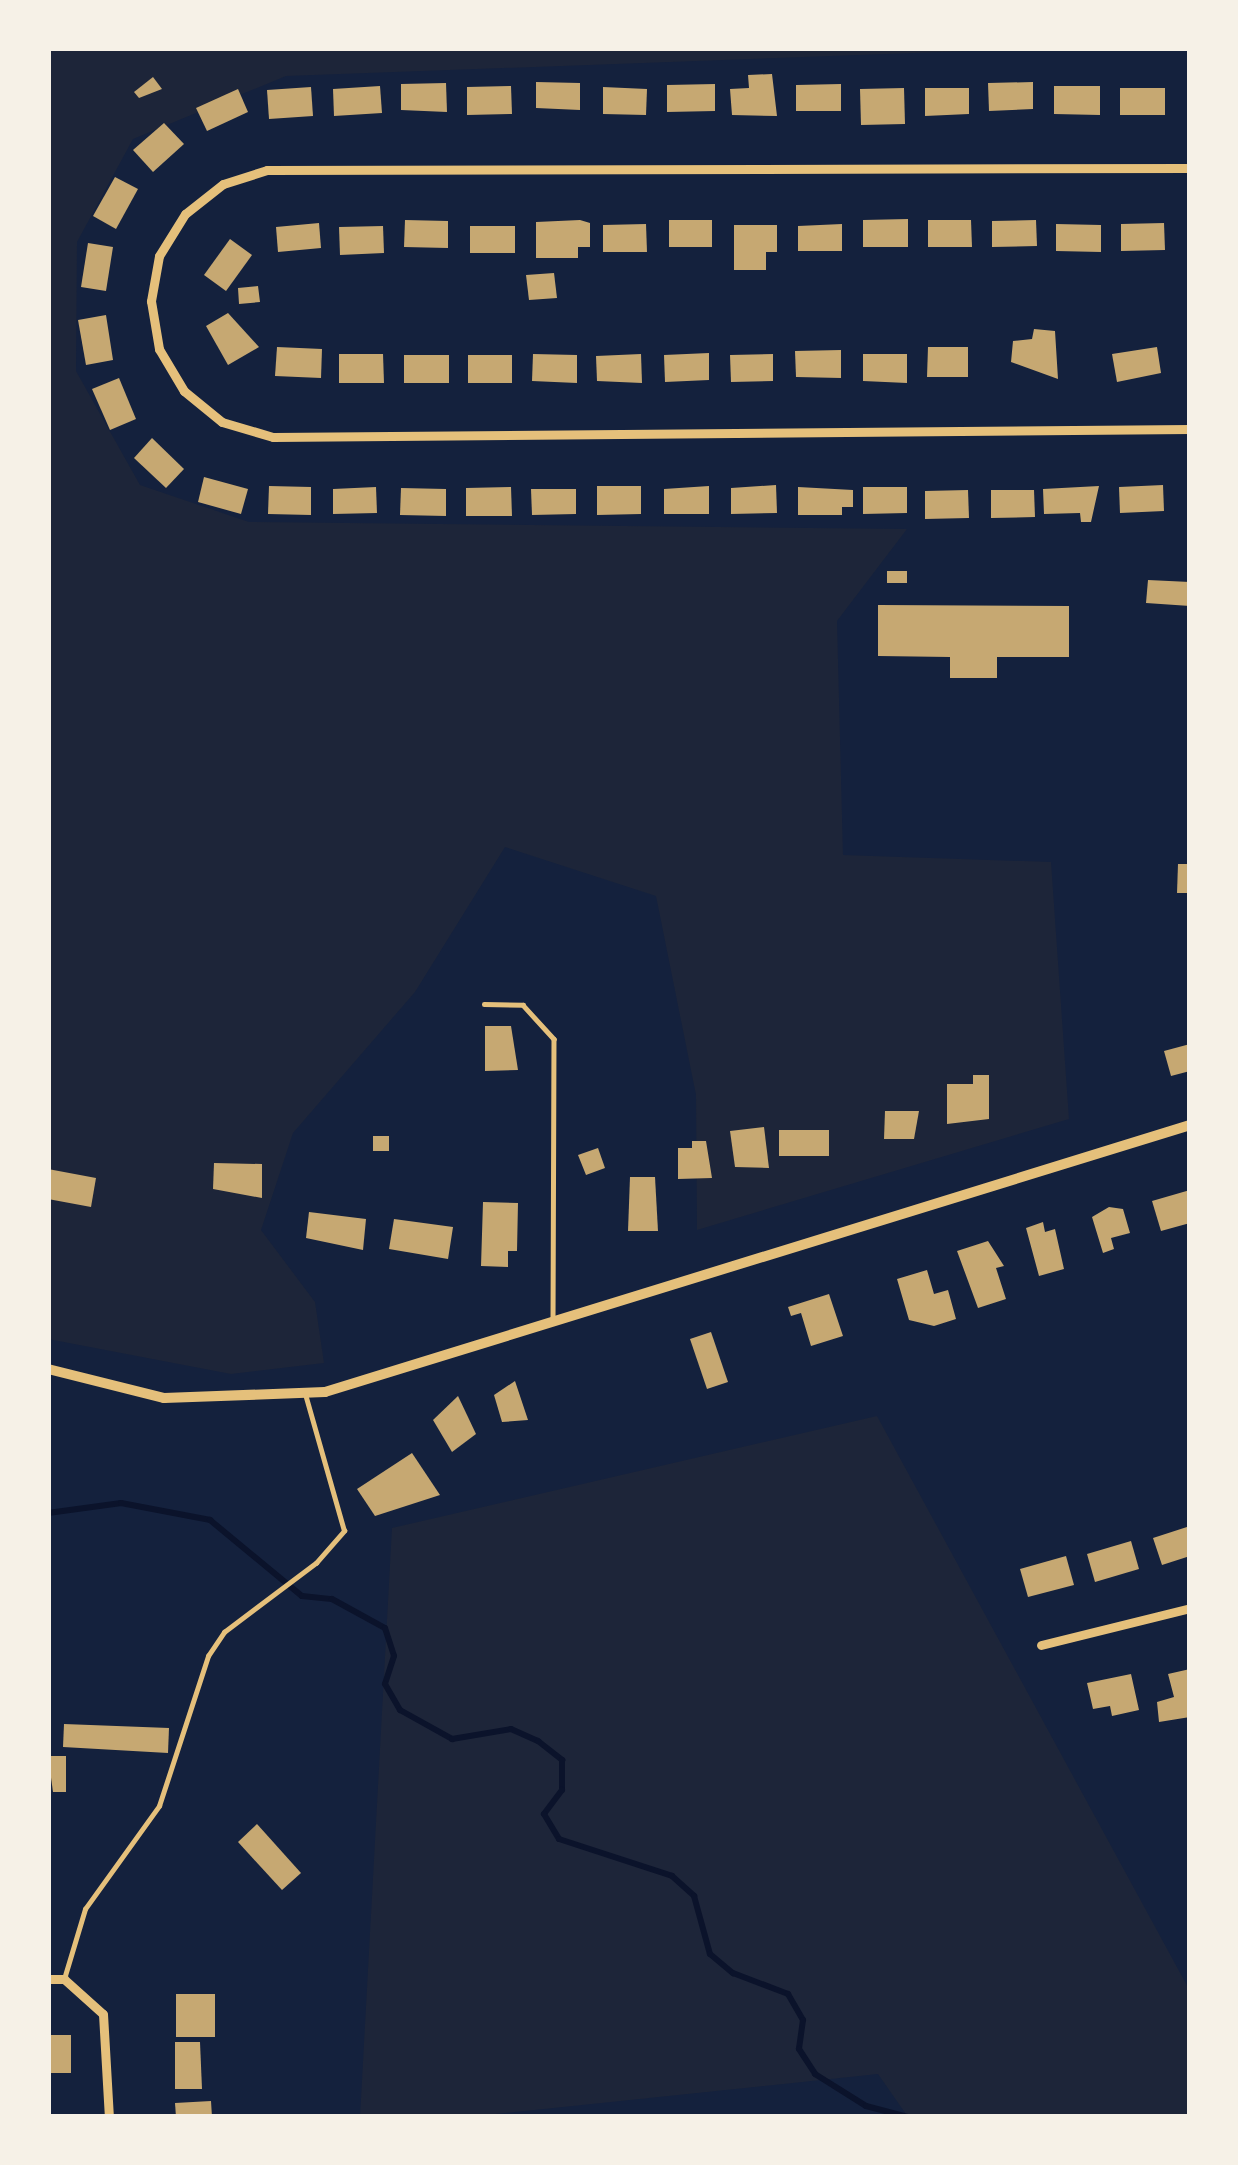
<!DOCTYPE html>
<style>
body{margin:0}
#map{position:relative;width:1238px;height:2165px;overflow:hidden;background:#14213d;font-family:Merriweather,serif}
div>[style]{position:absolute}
.green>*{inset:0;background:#1d2539}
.stream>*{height:6px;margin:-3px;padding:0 3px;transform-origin:3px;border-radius:3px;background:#0b132b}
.building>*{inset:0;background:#c6a872}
.service>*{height:4.5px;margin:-2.25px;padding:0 2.25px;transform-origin:2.25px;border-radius:2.25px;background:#e5c07b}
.minor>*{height:9px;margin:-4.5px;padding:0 4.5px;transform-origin:4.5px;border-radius:4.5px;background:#e5c07b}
.tertiary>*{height:10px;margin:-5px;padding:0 5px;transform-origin:5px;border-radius:5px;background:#e5c07b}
span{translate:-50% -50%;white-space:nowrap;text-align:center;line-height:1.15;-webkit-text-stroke:9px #f6f1e7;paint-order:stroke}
.frame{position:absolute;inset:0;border:51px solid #f6f1e7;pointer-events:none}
</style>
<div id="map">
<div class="green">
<div style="clip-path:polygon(48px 48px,1053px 48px,286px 76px,133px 139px,77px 242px,76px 371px,140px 485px,249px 522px,907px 529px,837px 621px,843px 855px,1051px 862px,1069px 1119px,697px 1230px,696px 1095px,656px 896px,505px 847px,415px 992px,293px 1133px,261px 1230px,315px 1302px,324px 1363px,231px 1374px,48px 1339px)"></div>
<div style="clip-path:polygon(877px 1416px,1190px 1991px,1190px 2117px,908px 2117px,878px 2074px,467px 2117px,360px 2117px,392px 1528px)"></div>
</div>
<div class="stream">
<div style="left:48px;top:1513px;width:74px;rotate:-7.8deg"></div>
<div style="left:121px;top:1503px;width:91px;rotate:10.8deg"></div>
<div style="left:210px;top:1520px;width:119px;rotate:39.6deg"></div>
<div style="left:302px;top:1596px;width:30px;rotate:6deg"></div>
<div style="left:332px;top:1599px;width:60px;rotate:28.7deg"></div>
<div style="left:385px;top:1628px;width:29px;rotate:72deg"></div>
<div style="left:394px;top:1656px;width:29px;rotate:108deg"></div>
<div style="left:385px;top:1684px;width:30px;rotate:60deg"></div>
<div style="left:400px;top:1710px;width:60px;rotate:29.1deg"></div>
<div style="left:452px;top:1739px;width:60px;rotate:-9.6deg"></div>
<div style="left:511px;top:1729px;width:30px;rotate:24deg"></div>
<div style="left:538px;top:1741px;width:31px;rotate:38deg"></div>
<div style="left:562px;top:1760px;width:30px;rotate:90deg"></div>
<div style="left:562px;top:1790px;width:30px;rotate:127deg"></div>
<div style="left:544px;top:1814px;width:29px;rotate:59deg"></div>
<div style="left:559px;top:1839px;width:119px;rotate:18.1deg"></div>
<div style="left:672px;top:1876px;width:30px;rotate:42deg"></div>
<div style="left:694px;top:1896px;width:60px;rotate:74.6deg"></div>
<div style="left:710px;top:1954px;width:30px;rotate:40deg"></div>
<div style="left:733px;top:1973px;width:59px;rotate:20.9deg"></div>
<div style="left:788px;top:1994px;width:30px;rotate:60deg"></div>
<div style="left:803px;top:2020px;width:29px;rotate:98deg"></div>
<div style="left:799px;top:2049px;width:30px;rotate:57deg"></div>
<div style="left:815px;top:2074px;width:60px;rotate:32.1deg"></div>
<div style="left:866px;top:2106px;width:43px;rotate:14.7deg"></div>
</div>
<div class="building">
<div style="clip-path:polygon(772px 74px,777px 116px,732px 115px,730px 89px,749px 88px,748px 75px)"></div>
<div style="clip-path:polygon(153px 77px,162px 89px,139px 98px,134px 92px)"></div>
<div style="clip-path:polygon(536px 82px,580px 83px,580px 110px,536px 108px)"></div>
<div style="clip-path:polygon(1033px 82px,1033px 109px,989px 111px,988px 83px)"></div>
<div style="clip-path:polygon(446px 83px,447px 112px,401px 110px,401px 84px)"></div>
<div style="clip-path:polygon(715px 84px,715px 111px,667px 112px,667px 85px)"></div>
<div style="clip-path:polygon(841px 84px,841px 111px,796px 111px,796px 85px)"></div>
<div style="clip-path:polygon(380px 86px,382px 113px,334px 116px,333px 89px)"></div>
<div style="clip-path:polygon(511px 86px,512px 114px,467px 115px,467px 87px)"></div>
<div style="clip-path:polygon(1054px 86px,1100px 86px,1100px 115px,1054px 114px)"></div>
<div style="clip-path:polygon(311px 87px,313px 116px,269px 119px,267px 90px)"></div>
<div style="clip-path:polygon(603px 87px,647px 89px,646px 115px,603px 114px)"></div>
<div style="clip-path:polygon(904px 88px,905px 124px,861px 125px,860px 89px)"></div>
<div style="clip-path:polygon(925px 88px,969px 88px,969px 114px,925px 116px)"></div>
<div style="clip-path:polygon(1120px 88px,1165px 88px,1165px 115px,1120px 115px)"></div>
<div style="clip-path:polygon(238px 89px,248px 112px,207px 131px,196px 108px)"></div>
<div style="clip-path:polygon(164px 123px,184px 144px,153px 172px,133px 150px)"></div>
<div style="clip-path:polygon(115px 177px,138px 189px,116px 229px,93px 216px)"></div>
<div style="clip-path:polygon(908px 219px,908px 247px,863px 247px,863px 220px)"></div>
<div style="clip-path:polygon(405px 220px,448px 221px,448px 248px,404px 247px)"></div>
<div style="clip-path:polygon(580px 220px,590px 223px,590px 247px,578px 247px,578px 258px,536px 258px,536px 222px)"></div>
<div style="clip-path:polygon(669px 220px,712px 220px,712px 247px,669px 247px)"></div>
<div style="clip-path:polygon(928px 220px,971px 220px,972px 247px,928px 247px)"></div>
<div style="clip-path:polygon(1036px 220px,1037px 246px,992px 247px,992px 221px)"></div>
<div style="clip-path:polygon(319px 223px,321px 248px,278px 252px,276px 227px)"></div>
<div style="clip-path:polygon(1164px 223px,1165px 250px,1121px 251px,1121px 224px)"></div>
<div style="clip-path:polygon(646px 224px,647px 252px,603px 252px,603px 225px)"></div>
<div style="clip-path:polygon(842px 224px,842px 251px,798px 251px,798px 226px)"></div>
<div style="clip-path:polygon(1056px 224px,1101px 225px,1101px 252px,1056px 251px)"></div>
<div style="clip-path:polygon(734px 225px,777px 225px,777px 252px,766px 252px,766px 270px,734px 270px)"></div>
<div style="clip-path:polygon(383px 226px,384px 253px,340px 255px,339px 227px)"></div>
<div style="clip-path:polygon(470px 226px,515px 226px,515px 253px,470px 253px)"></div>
<div style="clip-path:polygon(230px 239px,252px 255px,226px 291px,204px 275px)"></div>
<div style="clip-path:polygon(88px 243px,113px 247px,106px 291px,81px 287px)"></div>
<div style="clip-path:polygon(554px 273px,557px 298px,529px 300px,526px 275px)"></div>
<div style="clip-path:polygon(258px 286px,260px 302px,239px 304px,238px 288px)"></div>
<div style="clip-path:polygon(228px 313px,259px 347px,228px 365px,206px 326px)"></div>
<div style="clip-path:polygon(106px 315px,113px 360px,86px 365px,78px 320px)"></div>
<div style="clip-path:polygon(1034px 329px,1055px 331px,1058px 379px,1011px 362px,1013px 341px,1032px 339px)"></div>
<div style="clip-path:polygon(277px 347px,322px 349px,321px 378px,275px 376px)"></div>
<div style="clip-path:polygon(928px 347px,968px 347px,968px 377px,927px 377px)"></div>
<div style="clip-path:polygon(1157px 347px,1161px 373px,1117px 382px,1112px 354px)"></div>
<div style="clip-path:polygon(841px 350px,841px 378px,796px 377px,795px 351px)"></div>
<div style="clip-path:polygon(709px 353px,709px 380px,665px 382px,664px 355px)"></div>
<div style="clip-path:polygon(339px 354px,383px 354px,384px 383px,339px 383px)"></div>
<div style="clip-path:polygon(533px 354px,577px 355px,577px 383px,532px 381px)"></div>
<div style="clip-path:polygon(641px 354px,642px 383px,597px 381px,596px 356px)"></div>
<div style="clip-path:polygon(773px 354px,773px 381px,731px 382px,730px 355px)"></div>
<div style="clip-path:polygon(863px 354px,907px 354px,907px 383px,863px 381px)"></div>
<div style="clip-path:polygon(404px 355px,449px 355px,449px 383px,404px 383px)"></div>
<div style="clip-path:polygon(468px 355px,512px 355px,512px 383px,468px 383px)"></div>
<div style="clip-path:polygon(119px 378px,136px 419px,110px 430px,92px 389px)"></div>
<div style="clip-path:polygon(152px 438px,184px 469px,166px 488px,134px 458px)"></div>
<div style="clip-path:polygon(204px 477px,248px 489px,241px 514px,198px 502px)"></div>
<div style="clip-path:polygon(776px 485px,777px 513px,731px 514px,731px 488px)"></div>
<div style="clip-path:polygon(1163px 485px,1164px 511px,1120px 513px,1119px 487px)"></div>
<div style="clip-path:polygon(269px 486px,311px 487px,311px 515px,268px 514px)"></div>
<div style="clip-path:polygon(597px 486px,641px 486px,641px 514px,597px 515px)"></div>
<div style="clip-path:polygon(709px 486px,709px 514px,664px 514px,664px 489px)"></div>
<div style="clip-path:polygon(1099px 486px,1091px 522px,1081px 522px,1080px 513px,1044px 514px,1043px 489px)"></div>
<div style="clip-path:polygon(376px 487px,377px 513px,333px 514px,333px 489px)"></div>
<div style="clip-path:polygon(511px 487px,512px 516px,466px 516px,466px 488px)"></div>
<div style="clip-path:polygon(798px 487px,853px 490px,853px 507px,842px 507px,842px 515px,798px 515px)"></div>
<div style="clip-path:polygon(863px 487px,907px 487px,907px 513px,863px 514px)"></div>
<div style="clip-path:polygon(401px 488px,446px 489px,446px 516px,400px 515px)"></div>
<div style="clip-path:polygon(531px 489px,576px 489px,576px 514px,532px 515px)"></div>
<div style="clip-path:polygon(968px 490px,969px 518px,925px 519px,925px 491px)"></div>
<div style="clip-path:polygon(991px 490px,1034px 490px,1035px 517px,991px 518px)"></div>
<div style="clip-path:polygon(887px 571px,907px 571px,907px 583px,887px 583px)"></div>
<div style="clip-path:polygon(1148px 580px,1190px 582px,1190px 606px,1146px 603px)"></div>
<div style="clip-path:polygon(878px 605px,1069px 606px,1069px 657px,997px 657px,997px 678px,950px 678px,950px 657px,878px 656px)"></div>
<div style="clip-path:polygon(1178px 864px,1190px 864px,1190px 893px,1177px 893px)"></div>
<div style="clip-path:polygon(485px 1026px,511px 1026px,518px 1070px,485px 1071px)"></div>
<div style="clip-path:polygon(1190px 1044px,1190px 1071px,1171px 1076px,1164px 1051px)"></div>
<div style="clip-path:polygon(973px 1075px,989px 1075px,989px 1119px,947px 1124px,947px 1084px,973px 1084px)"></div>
<div style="clip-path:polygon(885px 1111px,919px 1111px,914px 1139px,884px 1139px)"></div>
<div style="clip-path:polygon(764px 1127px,769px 1168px,735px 1167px,730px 1131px)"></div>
<div style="clip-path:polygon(779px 1130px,829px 1130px,829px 1156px,779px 1156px)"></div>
<div style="clip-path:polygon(373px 1136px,389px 1136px,389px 1151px,373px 1151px)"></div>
<div style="clip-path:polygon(692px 1141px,706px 1141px,712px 1178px,678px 1179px,678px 1148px,692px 1148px)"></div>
<div style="clip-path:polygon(598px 1148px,605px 1168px,586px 1175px,578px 1155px)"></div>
<div style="clip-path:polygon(214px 1163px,262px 1164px,262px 1198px,213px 1189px)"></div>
<div style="clip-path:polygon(48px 1169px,96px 1178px,91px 1207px,48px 1199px)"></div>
<div style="clip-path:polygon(630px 1177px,655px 1177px,658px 1231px,628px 1231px)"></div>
<div style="clip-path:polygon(1190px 1190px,1190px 1223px,1161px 1231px,1152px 1201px)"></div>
<div style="clip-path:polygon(483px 1202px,518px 1203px,517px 1251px,508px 1251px,508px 1267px,481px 1266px)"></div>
<div style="clip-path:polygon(1109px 1207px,1123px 1209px,1130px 1233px,1111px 1238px,1114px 1249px,1103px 1253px,1092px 1217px)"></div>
<div style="clip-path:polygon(309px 1212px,366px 1219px,363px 1250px,306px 1238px)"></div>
<div style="clip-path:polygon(394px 1219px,453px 1227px,448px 1259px,389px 1249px)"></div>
<div style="clip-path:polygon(1043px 1222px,1045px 1232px,1055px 1229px,1064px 1269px,1039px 1276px,1026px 1228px)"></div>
<div style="clip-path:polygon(988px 1241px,1004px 1266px,996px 1268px,1006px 1299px,978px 1308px,957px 1251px)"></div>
<div style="clip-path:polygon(927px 1270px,934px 1294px,948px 1290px,956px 1319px,934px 1326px,909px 1320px,897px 1279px)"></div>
<div style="clip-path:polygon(829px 1294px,843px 1336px,811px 1346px,801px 1313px,791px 1316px,788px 1307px)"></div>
<div style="clip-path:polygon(711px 1332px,728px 1382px,707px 1389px,690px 1339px)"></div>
<div style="clip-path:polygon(515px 1381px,528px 1420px,502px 1422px,494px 1395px)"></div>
<div style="clip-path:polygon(458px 1396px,476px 1434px,452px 1452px,433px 1420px)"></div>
<div style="clip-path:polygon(412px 1453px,440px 1495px,375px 1516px,357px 1489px)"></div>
<div style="clip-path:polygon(1190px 1526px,1190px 1556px,1162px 1565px,1153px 1538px)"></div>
<div style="clip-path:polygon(1131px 1541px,1139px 1569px,1095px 1582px,1087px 1554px)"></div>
<div style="clip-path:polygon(1066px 1556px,1074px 1585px,1028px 1597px,1020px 1569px)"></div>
<div style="clip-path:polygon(1190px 1669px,1190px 1717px,1159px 1722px,1157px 1702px,1174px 1697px,1168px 1674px)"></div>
<div style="clip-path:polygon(1131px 1674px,1139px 1710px,1112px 1716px,1110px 1706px,1093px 1709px,1087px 1683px)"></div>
<div style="clip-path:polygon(64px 1724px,169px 1728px,168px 1753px,63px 1747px)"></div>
<div style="clip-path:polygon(48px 1756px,66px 1756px,66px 1792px,53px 1792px)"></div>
<div style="clip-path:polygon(257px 1824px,301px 1873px,282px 1890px,238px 1842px)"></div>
<div style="clip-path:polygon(176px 1994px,215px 1994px,215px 2037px,176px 2037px)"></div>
<div style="clip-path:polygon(48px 2035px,71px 2035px,71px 2073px,48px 2073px)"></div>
<div style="clip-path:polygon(175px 2042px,200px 2042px,202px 2089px,175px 2089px)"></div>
<div style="clip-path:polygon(211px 2101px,212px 2117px,176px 2117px,175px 2103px)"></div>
</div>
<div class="service">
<div style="left:484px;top:1004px;width:39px;rotate:1deg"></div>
<div style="left:523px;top:1005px;width:46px;rotate:47.6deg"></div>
<div style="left:554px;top:1039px;width:282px;rotate:90.2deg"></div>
<div style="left:64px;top:1979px;width:73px;rotate:-73.3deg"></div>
<div style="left:85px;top:1909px;width:127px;rotate:-54.3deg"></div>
<div style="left:159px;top:1806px;width:158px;rotate:-71.9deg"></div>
<div style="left:208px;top:1656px;width:29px;rotate:-56deg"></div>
<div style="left:224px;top:1632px;width:115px;rotate:-36.9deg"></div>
<div style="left:316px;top:1563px;width:43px;rotate:-48.8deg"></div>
<div style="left:344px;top:1531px;width:142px;rotate:-105.9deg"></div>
</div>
<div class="minor">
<div style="left:1190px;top:168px;width:923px;rotate:179.88deg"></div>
<div style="left:267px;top:170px;width:46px;rotate:162.3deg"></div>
<div style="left:223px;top:184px;width:48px;rotate:141.7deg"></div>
<div style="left:185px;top:214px;width:49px;rotate:121.8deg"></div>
<div style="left:159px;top:256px;width:46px;rotate:100.1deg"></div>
<div style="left:151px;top:301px;width:49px;rotate:80.5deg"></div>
<div style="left:159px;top:349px;width:49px;rotate:59.2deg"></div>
<div style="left:184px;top:391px;width:49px;rotate:39.2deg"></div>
<div style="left:222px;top:422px;width:53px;rotate:16.4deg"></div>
<div style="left:273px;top:437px;width:917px;rotate:-0.5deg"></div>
<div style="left:1041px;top:1645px;width:154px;rotate:-13.9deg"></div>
<div style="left:48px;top:1979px;width:16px"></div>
<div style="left:64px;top:1979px;width:52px;rotate:41.9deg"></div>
<div style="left:103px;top:2014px;width:103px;rotate:86.7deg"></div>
</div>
<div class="tertiary">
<div style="left:48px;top:1369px;width:120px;rotate:14deg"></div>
<div style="left:164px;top:1398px;width:161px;rotate:-2.1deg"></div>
<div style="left:325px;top:1392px;width:905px;rotate:-17.15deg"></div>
</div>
<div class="frame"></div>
</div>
